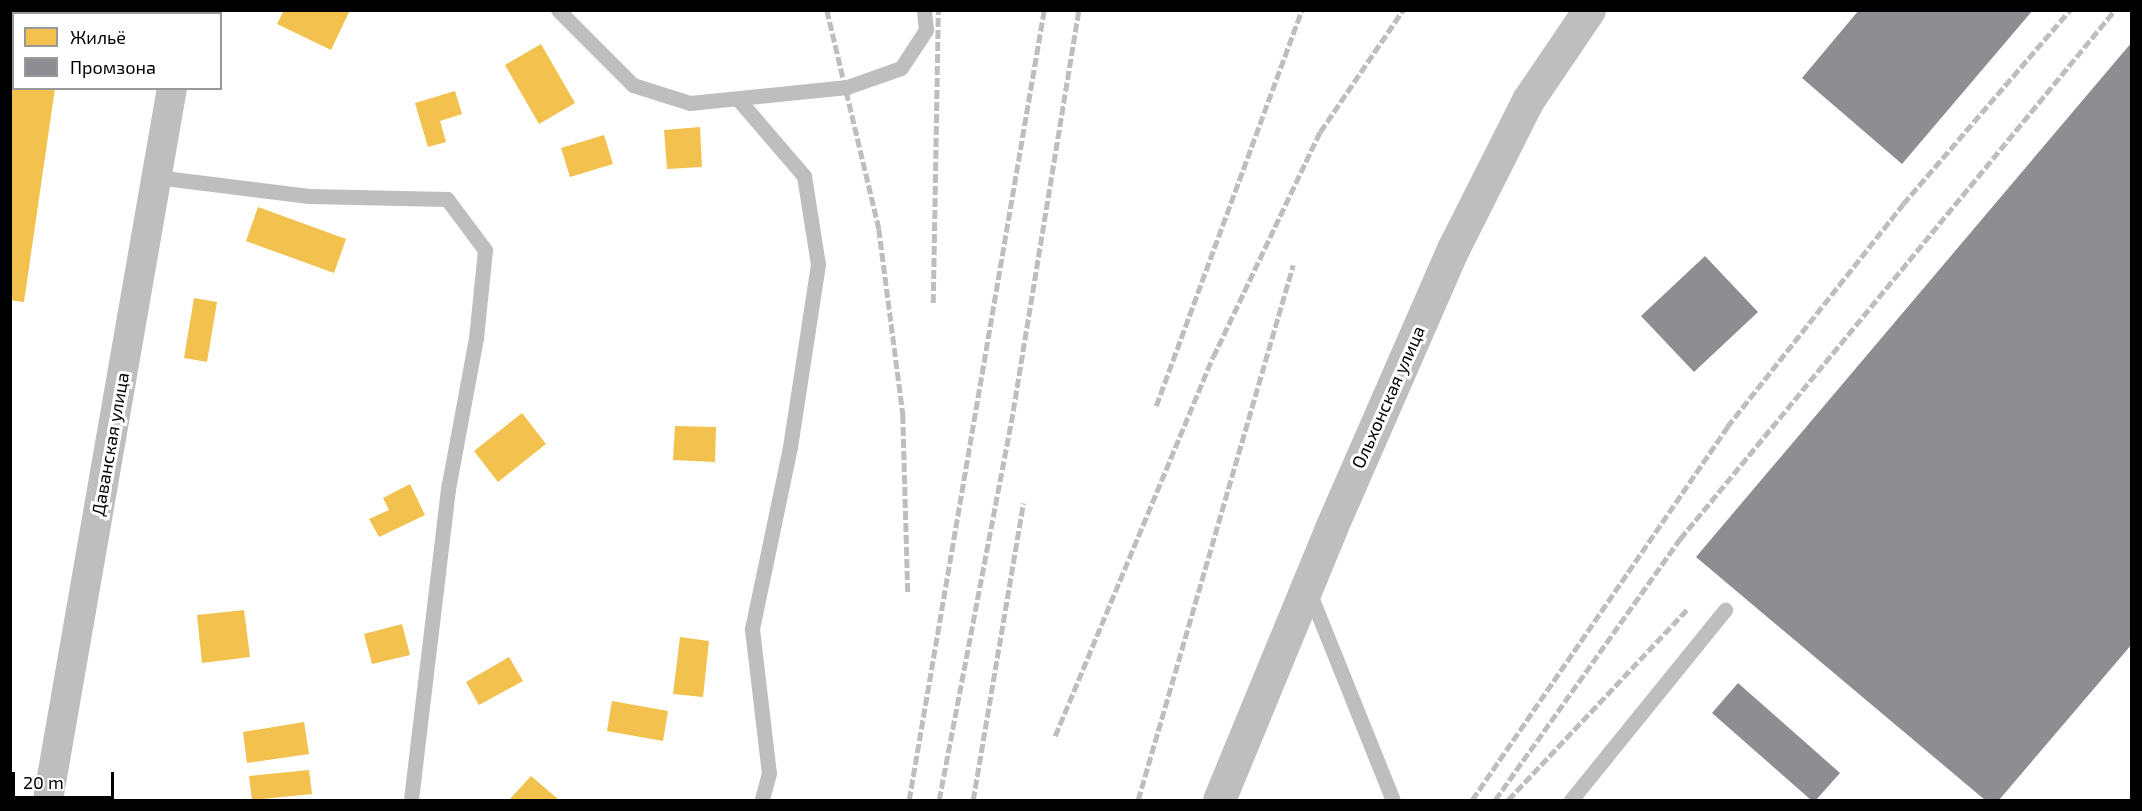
<!DOCTYPE html>
<meta charset="utf-8">
<style>
body{margin:0}
#map{position:relative;width:2142px;height:811px;overflow:hidden;background:#fff;font-family:"Exo 2",sans-serif}
div>[style]{position:absolute}
.homes>*{inset:0;background:#f2c14e}
.industry>*{inset:0;background:#8d8d92}
.service>*{height:15px;margin:-7.5px;padding:0 7.5px;transform-origin:7.5px;border-radius:7.5px;background:#bebebe}
.minor>*{height:30px;margin:-15px;padding:0 15px;transform-origin:15px;border-radius:15px;background:#bebebe}
.tertiary>*{height:33px;margin:-16.5px;padding:0 16.5px;transform-origin:16.5px;border-radius:16.5px;background:#bebebe}
.rail>*{height:4.5px;margin-top:-2.25px;transform-origin:0;background:repeating-linear-gradient(90deg,#bebebe 0 9px,transparent 0 12px)}
span{translate:-50% -50%;white-space:nowrap;text-align:center;line-height:1.15;-webkit-text-stroke:6px #fff;paint-order:stroke}
.street-label{font-size:18px;color:#000}
.frame{position:absolute;inset:0;border:12px solid #000;pointer-events:none}
.legend{position:absolute;left:12px;top:12px;width:210px;height:78px;box-sizing:border-box;background:#fff;border:2px solid #999;margin:0;padding:8px 10px;list-style:none;font-size:18px;color:#000}
.legend li{display:flex;align-items:center;gap:12px;height:30px}
.legend b{width:30px;border:2px solid #999}
.scale{position:absolute;left:12px;top:772px;width:102px;height:27px;box-sizing:border-box;border:3px solid #000;border-top:0;padding-left:8px;font-size:18px;line-height:21px;white-space:nowrap;color:#000;-webkit-text-stroke:4px #fff;paint-order:stroke}
</style>
<div id="map">
<div class="homes">
<div style="clip-path:polygon(284px 10px,350px 10px,331px 50px,277px 24px)"></div>
<div style="clip-path:polygon(10px 37px,14px 38px,14px 88px,55px 88px,24px 302px,10px 300px)"></div>
<div style="clip-path:polygon(541px 44px,575px 103px,539px 124px,505px 65px)"></div>
<div style="clip-path:polygon(455px 91px,462px 114px,440px 121px,446px 142px,428px 147px,415px 103px)"></div>
<div style="clip-path:polygon(700px 127px,702px 167px,667px 169px,664px 130px)"></div>
<div style="clip-path:polygon(604px 135px,613px 164px,570px 177px,561px 148px)"></div>
<div style="clip-path:polygon(258px 207px,346px 239px,334px 273px,246px 241px)"></div>
<div style="clip-path:polygon(194px 298px,217px 302px,207px 362px,184px 358px)"></div>
<div style="clip-path:polygon(522px 413px,546px 444px,498px 482px,474px 451px)"></div>
<div style="clip-path:polygon(675px 426px,716px 427px,715px 462px,673px 460px)"></div>
<div style="clip-path:polygon(410px 484px,425px 515px,379px 537px,369px 519px,389px 510px,383px 498px)"></div>
<div style="clip-path:polygon(244px 610px,250px 657px,202px 663px,197px 615px)"></div>
<div style="clip-path:polygon(402px 624px,410px 655px,372px 664px,364px 634px)"></div>
<div style="clip-path:polygon(680px 637px,709px 641px,703px 697px,673px 694px)"></div>
<div style="clip-path:polygon(509px 657px,523px 681px,479px 705px,466px 682px)"></div>
<div style="clip-path:polygon(612px 701px,668px 711px,663px 741px,607px 731px)"></div>
<div style="clip-path:polygon(304px 722px,309px 754px,247px 763px,243px 732px)"></div>
<div style="clip-path:polygon(309px 770px,312px 794px,252px 800px,249px 776px)"></div>
<div style="clip-path:polygon(531px 776px,559px 800px,509px 800px)"></div>
</div>
<div class="industry">
<div style="clip-path:polygon(1859px 10px,2033px 10px,1902px 164px,1802px 78px)"></div>
<div style="clip-path:polygon(2132px 42px,2132px 644px,1999px 800px,1985px 800px,1696px 557px)"></div>
<div style="clip-path:polygon(1705px 256px,1758px 312px,1694px 372px,1641px 316px)"></div>
<div style="clip-path:polygon(1738px 683px,1840px 773px,1816px 800px,1811px 800px,1712px 713px)"></div>
</div>
<div class="service">
<div style="left:558px;top:10px;width:106px;rotate:45deg"></div>
<div style="left:633px;top:85px;width:60px;rotate:17.5deg"></div>
<div style="left:690px;top:103px;width:158px;rotate:-5.8deg"></div>
<div style="left:847px;top:87px;width:57px;rotate:-19.4deg"></div>
<div style="left:901px;top:68px;width:45px;rotate:-56.7deg"></div>
<div style="left:926px;top:30px;width:20px;rotate:-96deg"></div>
<div style="left:738px;top:99px;width:101px;rotate:49.4deg"></div>
<div style="left:804px;top:176px;width:89px;rotate:81deg"></div>
<div style="left:818px;top:264px;width:185px;rotate:98.7deg"></div>
<div style="left:790px;top:447px;width:186px;rotate:101.8deg"></div>
<div style="left:752px;top:629px;width:145px;rotate:83.3deg"></div>
<div style="left:769px;top:773px;width:28px;rotate:105deg"></div>
<div style="left:156px;top:177px;width:154px;rotate:7.1deg"></div>
<div style="left:309px;top:196px;width:138px;rotate:1.2deg"></div>
<div style="left:447px;top:199px;width:64px;rotate:53.3deg"></div>
<div style="left:485px;top:250px;width:88px;rotate:95.8deg"></div>
<div style="left:476px;top:338px;width:154px;rotate:100.5deg"></div>
<div style="left:448px;top:489px;width:313px;rotate:96.8deg"></div>
<div style="left:1308px;top:589px;width:227px;rotate:68.1deg"></div>
<div style="left:1571px;top:800px;width:245px;rotate:-51deg"></div>
</div>
<div class="minor">
<div style="left:185px;top:14px;width:4px;rotate:-76deg"></div>
<div style="left:48px;top:800px;width:723px;rotate:-80.12deg"></div>
</div>
<div class="tertiary">
<div style="left:1219px;top:800px;width:294px;rotate:-67.6deg"></div>
<div style="left:1331px;top:528px;width:305px;rotate:-66.4deg"></div>
<div style="left:1453px;top:249px;width:167px;rotate:-63.3deg"></div>
<div style="left:1528px;top:100px;width:109px;rotate:-55.9deg"></div>
</div>
<div class="rail">
<div style="left:827px;top:10px;width:225px;rotate:76.6deg"></div>
<div style="left:879px;top:229px;width:188px;rotate:82.6deg"></div>
<div style="left:903px;top:415px;width:178px;rotate:88.4deg"></div>
<div style="left:933px;top:303px;width:293px;rotate:-89deg"></div>
<div style="left:1156px;top:406px;width:422px;rotate:-69.8deg"></div>
<div style="left:1055px;top:736px;width:411px;rotate:-67.4deg"></div>
<div style="left:1213px;top:357px;width:249px;rotate:-64.6deg"></div>
<div style="left:1320px;top:132px;width:148px;rotate:-55.8deg"></div>
<div style="left:909px;top:800px;width:801px;rotate:-80.3deg"></div>
<div style="left:939px;top:800px;width:396px;rotate:-79.2deg"></div>
<div style="left:1013px;top:411px;width:406px;rotate:-80.7deg"></div>
<div style="left:973px;top:800px;width:301px;rotate:-80.4deg"></div>
<div style="left:1138px;top:800px;width:557px;rotate:-73.84deg"></div>
<div style="left:1472px;top:800px;width:452px;rotate:-55.6deg"></div>
<div style="left:1727px;top:427px;width:284px;rotate:-51.7deg"></div>
<div style="left:1903px;top:204px;width:256px;rotate:-49.3deg"></div>
<div style="left:1495px;top:800px;width:320px;rotate:-54.7deg"></div>
<div style="left:1680px;top:539px;width:683px;rotate:-50.58deg"></div>
<div style="left:1508px;top:800px;width:263px;rotate:-46.8deg"></div>
</div>
<div class="street-label">
<span style="left:1388px;top:397px;rotate:-66deg">Ольхонская улица</span>
<span style="left:110px;top:444px;rotate:-80deg">Даванская улица</span>
</div>
<div class="frame"></div>
<ul class="legend">
<li><b style="height:16px;background:#f2c14e"></b>Жильё</li>
<li><b style="height:16px;background:#8d8d92"></b>Промзона</li>
</ul>
<div class="scale">20 m</div>
</div>
